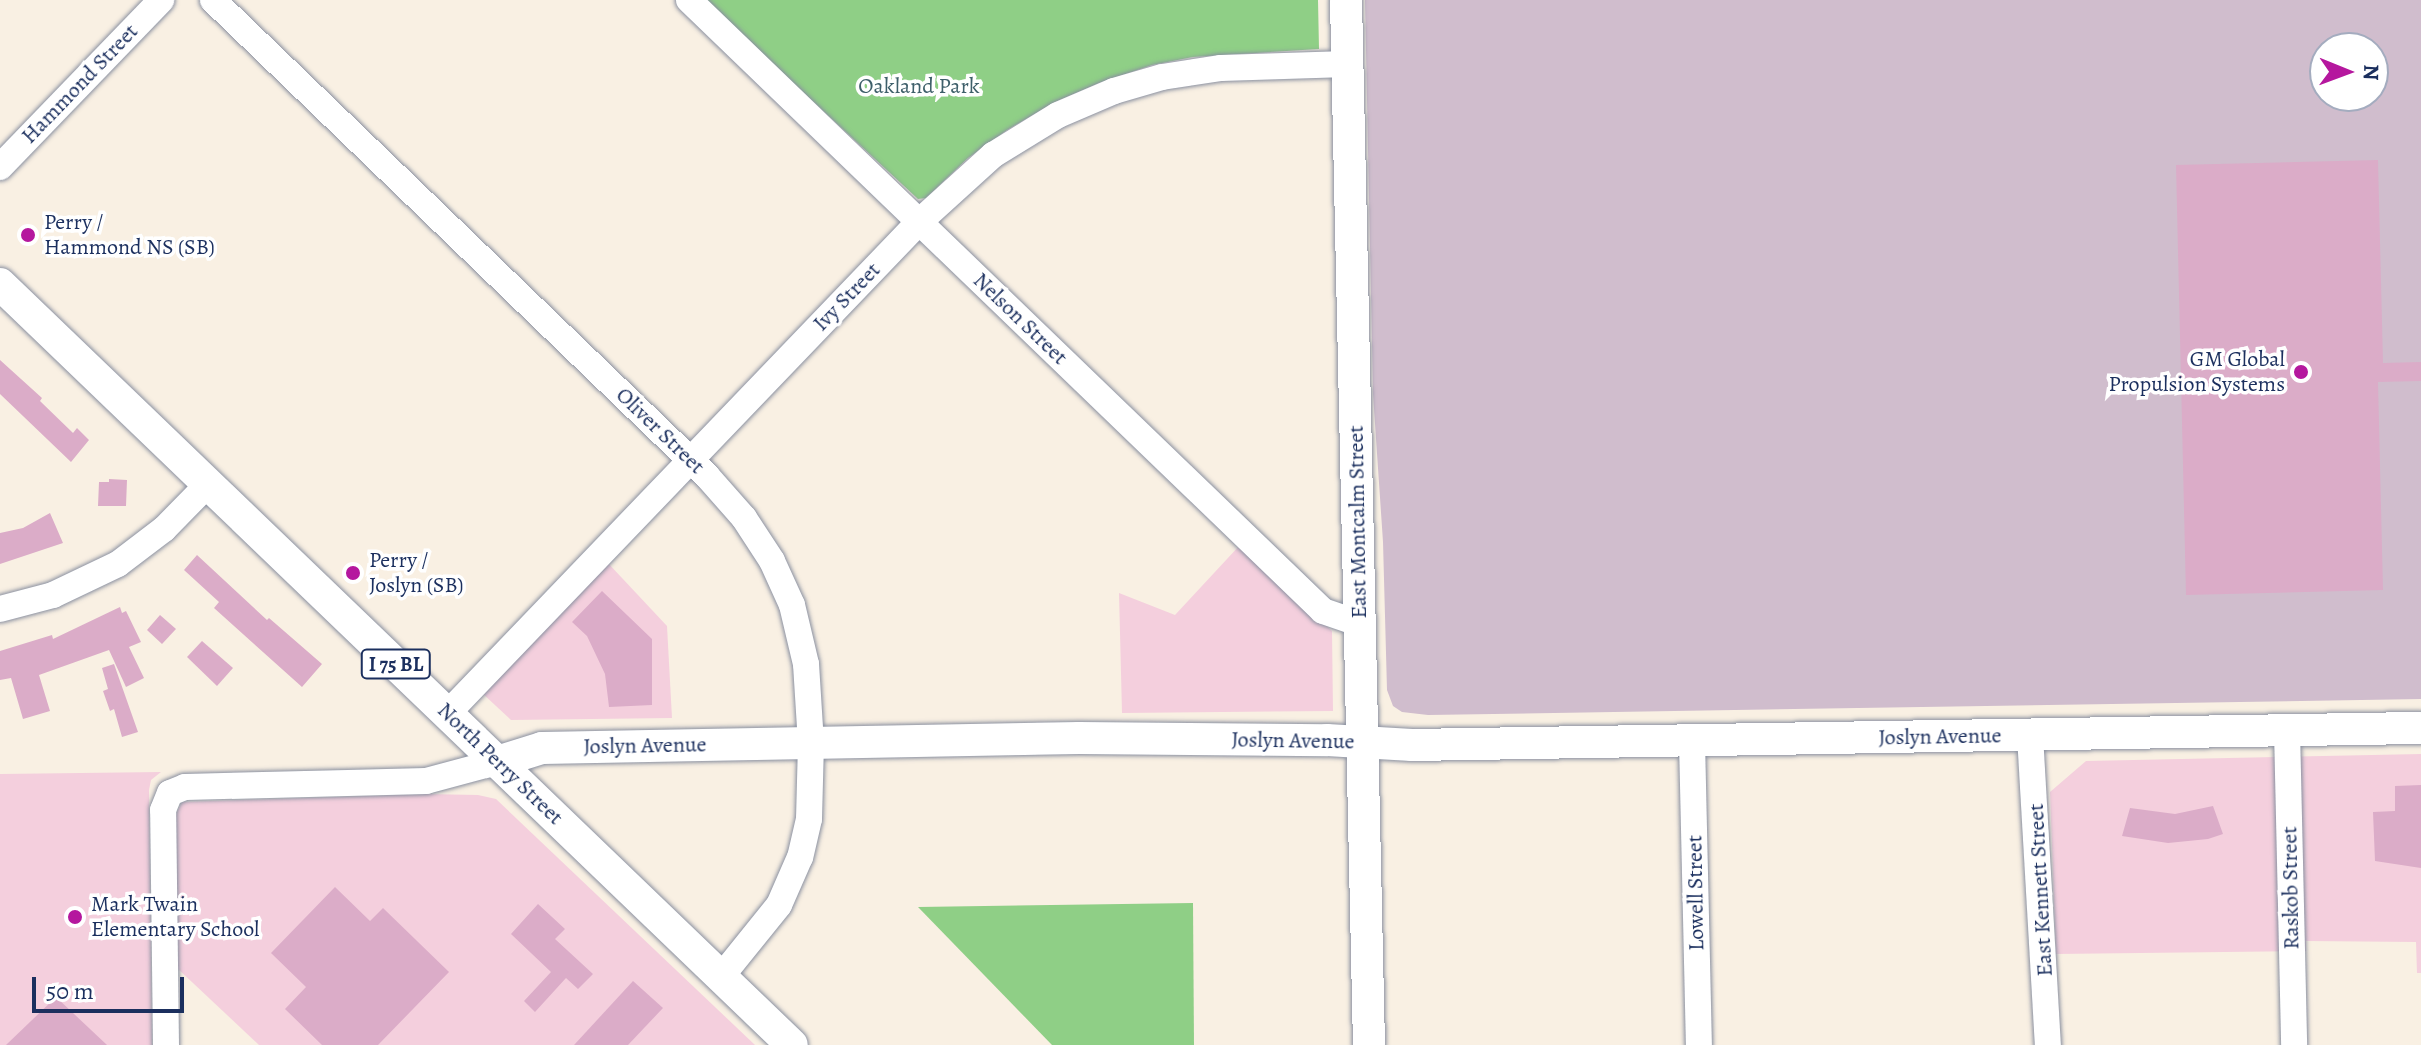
<!DOCTYPE html>
<style>
body{margin:0}
#map{position:relative;width:2421px;height:1045px;overflow:hidden;background:#f9f0e3;font-family:Alegreya,serif}
div>[style]{position:absolute}
.built>*{inset:0;background:#f4cfdd}
.industrial>*{inset:0;background:#d0bdcd}
.green>*{inset:0;background:#8fcf86}
.building>*{inset:0;background:#dbacc8}
.roads{filter:drop-shadow(0 0 2px #8a90a0) drop-shadow(0 0 2px #8a90a0)}
.minor>*{height:26px;margin:-13px;padding:0 13px;transform-origin:13px;border-radius:13px;background:#fff}
.major>*{height:32px;margin:-16px;padding:0 16px;transform-origin:16px;border-radius:16px;background:#fff}
.dots>*{width:22px;height:22px;translate:-50% -50%;box-sizing:border-box;border:4px solid #fff;border-radius:50%}
span{translate:-50% -50%;white-space:nowrap;text-align:center;line-height:1.15;-webkit-text-stroke:7px #fff;paint-order:stroke}
.shield-label span{padding:2px 6px;background:#fff;border:2px solid;border-radius:6px;-webkit-text-stroke-width:0}
.shield-label{font-size:20px;color:#1b2f5e;font-weight:700}
.street-label{font-size:22px;color:#1b2f5e}
.park-label{font-size:22px;color:#3e5f6a}
.poi-label{font-size:22px;color:#1b2f5e}
.left{translate:0 -50%;text-align:left}
.right{translate:-100% -50%;text-align:right}
.north{position:absolute;left:2309px;top:32px;width:80px;height:80px;box-sizing:border-box;background:#fff;border:2px solid #a4acbf;border-radius:50%;rotate:91deg;font-size:22px;font-weight:700;line-height:32px;text-align:center;color:#1b2f5e}
.north::after{content:'';display:block;margin:auto;width:28px;height:36px;background:#b5179e;clip-path:polygon(50% 0,100% 100%,50% 72%,0 100%)}
.scale{position:absolute;left:32px;top:977px;width:152px;height:36px;box-sizing:border-box;border:4px solid #1b2f5e;border-top:0;padding-left:10px;font-size:24px;line-height:28px;white-space:nowrap;color:#1b2f5e;-webkit-text-stroke:6px #fff;paint-order:stroke}
</style>
<div id="map">
<div class="built">
<div style="clip-path:polygon(1240px 545px,1332px 631px,1333px 711px,1122px 713px,1119px 593px,1175px 615px)"></div>
<div style="clip-path:polygon(607px 562px,667px 626px,672px 718px,511px 720px,482px 693px)"></div>
<div style="clip-path:polygon(2421px 754px,2421px 973px,2417px 973px,2416px 942px,2306px 941px,2306px 951px,2056px 954px,2050px 792px,2086px 761px)"></div>
<div style="clip-path:polygon(161px 772px,151px 780px,149px 790px,152px 1045px,0 1045px,0 774px)"></div>
<div style="clip-path:polygon(425px 794px,478px 795px,496px 799px,755px 1045px,259px 1045px,177px 968px,176px 814px,182px 802px)"></div>
</div>
<div class="industrial">
<div style="clip-path:polygon(evenodd,1365px 0,2421px 0,2421px 699px,1428px 715px,1402px 712px,1393px 706px,1387px 690px,1383px 542px,1373px 394px,1365px 0,2325px 48px,2373px 48px,2373px 96px,2325px 96px,2325px 48px)"></div>
</div>
<div class="green">
<div style="clip-path:polygon(704px 0,1318px 0,1319px 49px,1193px 57px,1152px 65px,1099px 83px,1055px 102px,1007px 130px,968px 158px,926px 198px,918px 199px)"></div>
<div style="clip-path:polygon(1193px 903px,1194px 1045px,1052px 1045px,918px 907px)"></div>
</div>
<div class="building">
<div style="clip-path:polygon(2378px 160px,2383px 363px,2421px 362px,2421px 381px,2378px 382px,2383px 590px,2186px 595px,2176px 165px)"></div>
<div style="clip-path:polygon(0 360px,42px 398px,40px 401px,73px 433px,77px 428px,89px 440px,71px 462px,0 394px)"></div>
<div style="clip-path:polygon(109px 479px,127px 480px,126px 506px,98px 506px,99px 482px,109px 482px)"></div>
<div style="clip-path:polygon(50px 513px,63px 543px,0 564px,0 533px,23px 528px)"></div>
<div style="clip-path:polygon(197px 555px,267px 620px,269px 618px,322px 664px,302px 687px,214px 608px,219px 602px,184px 570px)"></div>
<div style="clip-path:polygon(602px 591px,652px 639px,652px 705px,609px 707px,605px 674px,587px 636px,572px 622px)"></div>
<div style="clip-path:polygon(120px 607px,122px 613px,126px 611px,141px 642px,129px 647px,144px 678px,126px 687px,109px 650px,39px 675px,50px 711px,23px 719px,11px 678px,0 680px,0 651px,52px 635px,53px 639px)"></div>
<div style="clip-path:polygon(160px 615px,176px 629px,162px 644px,147px 630px)"></div>
<div style="clip-path:polygon(202px 641px,233px 668px,217px 686px,187px 657px)"></div>
<div style="clip-path:polygon(114px 664px,138px 732px,122px 737px,114px 709px,110px 711px,103px 691px,108px 689px,102px 668px)"></div>
<div style="clip-path:polygon(2421px 785px,2421px 868px,2375px 861px,2373px 812px,2395px 811px,2395px 786px)"></div>
<div style="clip-path:polygon(2213px 806px,2223px 834px,2208px 839px,2168px 843px,2122px 836px,2130px 808px,2175px 814px)"></div>
<div style="clip-path:polygon(335px 887px,370px 921px,383px 908px,449px 972px,378px 1045px,322px 1045px,285px 1009px,306px 987px,271px 953px)"></div>
<div style="clip-path:polygon(538px 904px,565px 929px,555px 939px,593px 974px,578px 989px,566px 978px,535px 1012px,524px 1001px,551px 972px,511px 934px)"></div>
<div style="clip-path:polygon(633px 981px,663px 1008px,628px 1045px,574px 1045px)"></div>
<div style="clip-path:polygon(56px 997px,107px 1045px,6px 1045px)"></div>
</div>
<div class="roads">
<div class="minor">
<div style="left:213px;top:0;width:686px;rotate:43.94deg"></div>
<div style="left:707px;top:476px;width:56px;rotate:48.6deg"></div>
<div style="left:744px;top:518px;width:51px;rotate:56.9deg"></div>
<div style="left:772px;top:561px;width:48px;rotate:65.6deg"></div>
<div style="left:792px;top:605px;width:61px;rotate:76.7deg"></div>
<div style="left:806px;top:664px;width:79px;rotate:86.4deg"></div>
<div style="left:811px;top:743px;width:76px;rotate:91.5deg"></div>
<div style="left:809px;top:819px;width:39px;rotate:103deg"></div>
<div style="left:800px;top:857px;width:52px;rotate:113.6deg"></div>
<div style="left:779px;top:905px;width:92px;rotate:128.9deg"></div>
<div style="left:689px;top:0;width:880px;rotate:43.94deg"></div>
<div style="left:1323px;top:611px;width:39px;rotate:19deg"></div>
<div style="left:0;top:167px;width:232px;rotate:-46deg"></div>
<div style="left:0;top:609px;width:55px;rotate:-14.8deg"></div>
<div style="left:53px;top:595px;width:72px;rotate:-25.5deg"></div>
<div style="left:118px;top:564px;width:58px;rotate:-37.3deg"></div>
<div style="left:164px;top:529px;width:63px;rotate:-45.6deg"></div>
<div style="left:447px;top:714px;width:682px;rotate:-46.19deg"></div>
<div style="left:919px;top:222px;width:100px;rotate:-42.2deg"></div>
<div style="left:993px;top:155px;width:76px;rotate:-31.6deg"></div>
<div style="left:1058px;top:115px;width:61px;rotate:-23.2deg"></div>
<div style="left:1114px;top:91px;width:50px;rotate:-16.3deg"></div>
<div style="left:1162px;top:77px;width:60px;rotate:-8.7deg"></div>
<div style="left:1221px;top:68px;width:126px;rotate:-1.8deg"></div>
<div style="left:2287px;top:730px;width:315px;rotate:88.7deg"></div>
<div style="left:2030px;top:735px;width:311px;rotate:86.7deg"></div>
<div style="left:1692px;top:741px;width:304px;rotate:88.7deg"></div>
<div style="left:166px;top:1045px;width:235px;rotate:-90.7deg"></div>
<div style="left:163px;top:810px;width:18px;rotate:-68deg"></div>
<div style="left:170px;top:793px;width:16px;rotate:-22deg"></div>
<div style="left:185px;top:787px;width:241px;rotate:-1.4deg"></div>
<div style="left:426px;top:781px;width:73px;rotate:-15deg"></div>
</div>
<div class="major">
<div style="left:1346px;top:0;width:1045px;rotate:88.74deg"></div>
<div style="left:0;top:284px;width:1098px;rotate:43.86deg"></div>
<div style="left:497px;top:762px;width:47px;rotate:-17.3deg"></div>
<div style="left:542px;top:748px;width:537px;rotate:-1.07deg"></div>
<div style="left:1079px;top:738px;width:248px;rotate:0.5deg"></div>
<div style="left:1327px;top:740px;width:85px;rotate:3.4deg"></div>
<div style="left:1412px;top:745px;width:1009px;rotate:-0.97deg"></div>
</div>
</div>
<div class="dots">
<div style="left:28px;top:235px;background:#b5179e"></div>
<div style="left:2301px;top:372px;background:#b5179e"></div>
<div style="left:353px;top:573px;background:#b5179e"></div>
<div style="left:75px;top:917px;background:#b5179e"></div>
</div>
<div class="shield-label">
<span style="left:396px;top:664px">I 75 BL</span>
</div>
<div class="street-label">
<span style="left:80px;top:84px;rotate:-46deg">Hammond Street</span>
<span style="left:847px;top:297px;rotate:-46deg">Ivy Street</span>
<span style="left:1020px;top:319px;rotate:44deg">Nelson Street</span>
<span style="left:660px;top:431px;rotate:44deg">Oliver Street</span>
<span style="left:1358px;top:522px;rotate:-91deg">East Montcalm Street</span>
<span style="left:1940px;top:737px;rotate:-1deg">Joslyn Avenue</span>
<span style="left:1293px;top:741px;rotate:1deg">Joslyn Avenue</span>
<span style="left:645px;top:746px;rotate:-1deg">Joslyn Avenue</span>
<span style="left:500px;top:764px;rotate:44deg">North Perry Street</span>
<span style="left:2291px;top:888px;rotate:-91deg">Raskob Street</span>
<span style="left:2041px;top:890px;rotate:-93deg">East Kennett Street</span>
<span style="left:1696px;top:893px;rotate:-91deg">Lowell Street</span>
</div>
<div class="park-label">
<span style="left:919px;top:87px">Oakland Park</span>
</div>
<div class="poi-label">
<span class="left" style="left:44px;top:235px">Perry /<br>Hammond NS (SB)</span>
<span class="right" style="left:2285px;top:372px">GM Global<br>Propulsion Systems</span>
<span class="left" style="left:369px;top:573px">Perry /<br>Joslyn (SB)</span>
<span class="left" style="left:91px;top:917px">Mark Twain<br>Elementary School</span>
</div>
<div class="north">N</div>
<div class="scale">50 m</div>
</div>
